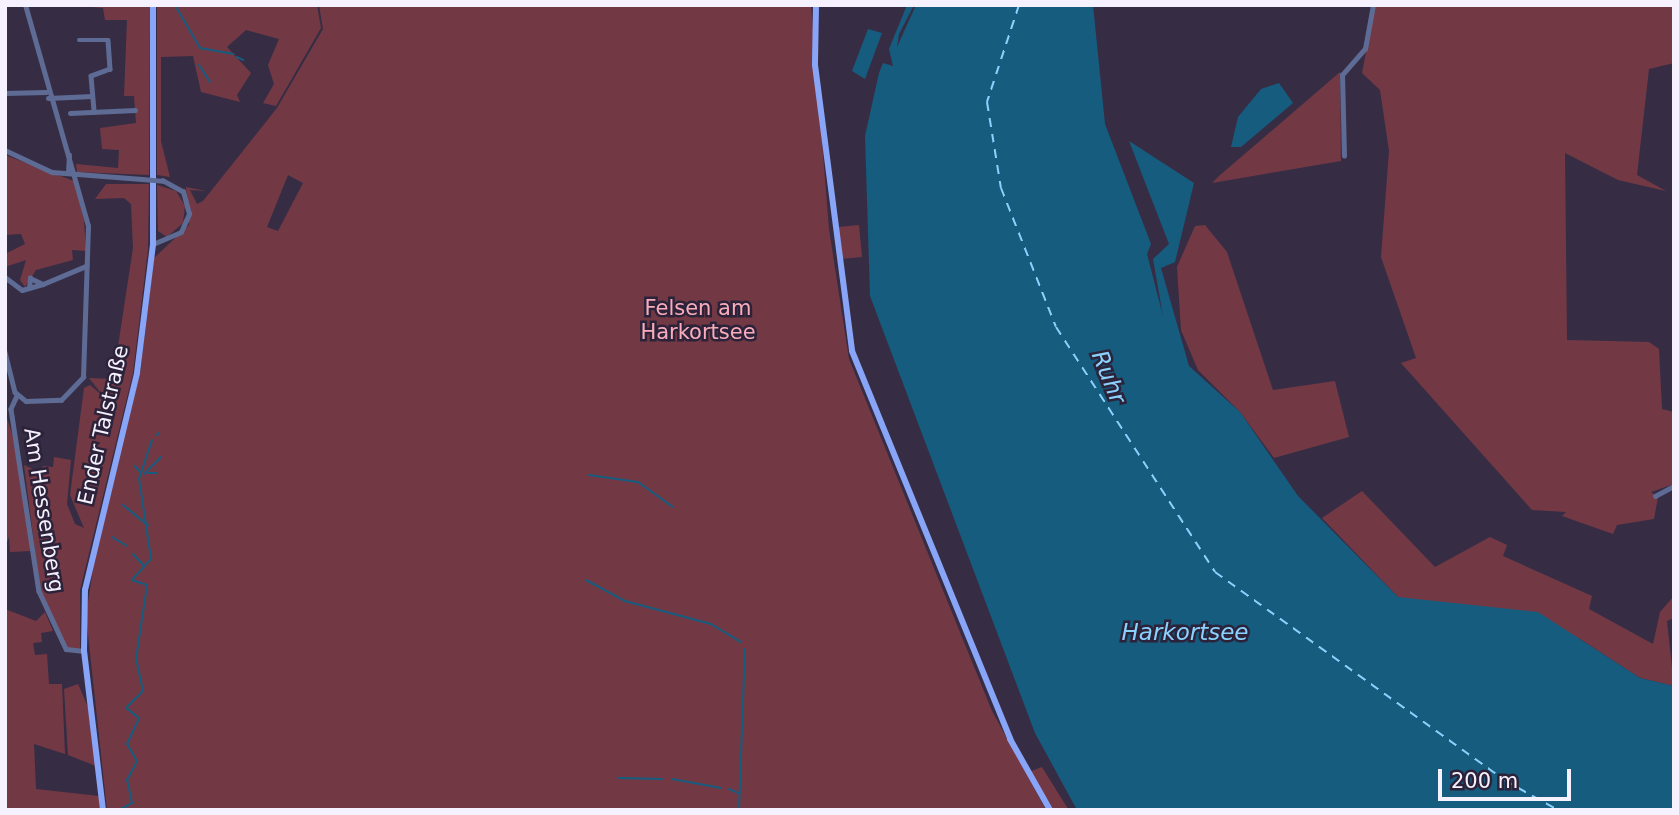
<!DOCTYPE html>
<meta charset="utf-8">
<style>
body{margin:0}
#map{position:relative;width:1679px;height:815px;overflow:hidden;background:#362d45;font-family:"DejaVu Sans",sans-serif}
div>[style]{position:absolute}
.green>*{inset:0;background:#723945}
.water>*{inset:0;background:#165c7f}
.stream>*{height:2px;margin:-1px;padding:0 1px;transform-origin:1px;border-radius:1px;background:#165c7f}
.ferry>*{height:2px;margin-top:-1px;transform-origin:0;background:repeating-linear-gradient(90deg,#8ad2fd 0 9px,transparent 0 16px)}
.minor>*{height:4.5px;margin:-2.25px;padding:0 2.25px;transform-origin:2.25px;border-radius:2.25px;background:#5e6c95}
.major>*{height:6px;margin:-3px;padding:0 3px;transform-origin:3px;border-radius:3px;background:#88a5f8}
.minor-bridge>*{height:4.5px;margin:-2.25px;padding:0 2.25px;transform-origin:2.25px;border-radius:2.25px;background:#5e6c95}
span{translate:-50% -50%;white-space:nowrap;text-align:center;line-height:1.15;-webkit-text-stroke:5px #2c233a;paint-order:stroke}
.park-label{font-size:21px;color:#faacba}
.street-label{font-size:21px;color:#f5f1fe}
.water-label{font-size:23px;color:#8ad2fd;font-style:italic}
.frame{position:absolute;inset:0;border:7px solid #f5f1fe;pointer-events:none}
.scale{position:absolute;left:1438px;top:769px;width:133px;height:32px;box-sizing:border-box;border:4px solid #f5f1fe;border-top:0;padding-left:9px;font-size:21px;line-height:24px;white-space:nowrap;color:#f5f1fe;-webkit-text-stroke:5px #2c233a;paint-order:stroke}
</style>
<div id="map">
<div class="green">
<div style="clip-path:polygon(71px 5px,150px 5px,149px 175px,77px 172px,76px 164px,118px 168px,119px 150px,102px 149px,100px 128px,136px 123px,134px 96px,124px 96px,127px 20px,105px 20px,103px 8px)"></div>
<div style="clip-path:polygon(157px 5px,317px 5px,321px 28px,276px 106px,263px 103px,274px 84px,268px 65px,279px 39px,246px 30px,227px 47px,251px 73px,237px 95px,240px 102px,201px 92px,193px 56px,161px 57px,161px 141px,170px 177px,157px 175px)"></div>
<div style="clip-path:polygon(evenodd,319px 5px,811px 5px,829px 229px,849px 359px,992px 711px,1046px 810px,107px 810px,86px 616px,98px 535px,140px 373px,154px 258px,189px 225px,186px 187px,206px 191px,190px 190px,197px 204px,203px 201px,277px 108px,323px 29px,319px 5px,288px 175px,303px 183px,278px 231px,267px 227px,288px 175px)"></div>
<div style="clip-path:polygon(1375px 5px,1674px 5px,1674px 63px,1649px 69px,1637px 175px,1666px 191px,1618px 180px,1565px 153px,1567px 340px,1649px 342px,1659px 349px,1662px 409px,1674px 412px,1674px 484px,1651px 492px,1658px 497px,1654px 519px,1617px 525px,1613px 534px,1562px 516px,1566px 512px,1532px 510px,1401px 363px,1416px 358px,1381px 257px,1389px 151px,1380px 90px,1362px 73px)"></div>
<div style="clip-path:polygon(1340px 72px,1341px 161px,1212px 183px,1219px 176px)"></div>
<div style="clip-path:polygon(5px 155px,74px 181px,84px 220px,86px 251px,72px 250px,73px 260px,36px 270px,25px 287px,20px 280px,26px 260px,5px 267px,5px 254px,25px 244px,21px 234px,5px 235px)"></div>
<div style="clip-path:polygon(106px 184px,149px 184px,148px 249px,133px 373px,80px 590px,80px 649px,67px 648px,40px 590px,24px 465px,41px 473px,43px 466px,53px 467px,54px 457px,71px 460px,67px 504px,75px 524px,84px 528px,70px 495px,84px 388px,90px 385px,105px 398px,89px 378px,113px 379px,133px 248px,131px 204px,124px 198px,95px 199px)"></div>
<div style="clip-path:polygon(157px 185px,176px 191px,185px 206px,183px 223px,167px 237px,158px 231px)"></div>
<div style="clip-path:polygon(859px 225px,862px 257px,841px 259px,838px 227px)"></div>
<div style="clip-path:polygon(1205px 225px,1227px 252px,1273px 390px,1335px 381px,1349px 437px,1274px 458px,1240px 412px,1198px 370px,1181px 330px,1177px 267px,1195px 226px)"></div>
<div style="clip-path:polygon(5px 412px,21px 461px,31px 551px,10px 552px,9px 537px,5px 547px)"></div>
<div style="clip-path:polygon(1362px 491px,1435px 567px,1490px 537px,1507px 545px,1503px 556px,1592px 596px,1589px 609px,1653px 644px,1660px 612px,1674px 596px,1674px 618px,1667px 621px,1674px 686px,1640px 678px,1580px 639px,1398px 597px,1322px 518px)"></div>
<div style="clip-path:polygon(5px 609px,36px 621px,45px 612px,53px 631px,41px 633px,42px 642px,33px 643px,35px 655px,47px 654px,49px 684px,62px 684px,65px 754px,34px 744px,36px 789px,99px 796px,100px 810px,5px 810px)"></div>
<div style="clip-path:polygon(78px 684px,88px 707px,96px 766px,68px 755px,64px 689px)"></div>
<div style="clip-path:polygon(1042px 767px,1063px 801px,1069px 810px,1054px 810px,1042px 794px,1029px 772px)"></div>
</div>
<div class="water">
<div style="clip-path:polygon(907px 5px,914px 5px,899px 34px,897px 47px,916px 5px,1093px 5px,1105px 124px,1151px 244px,1147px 254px,1163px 316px,1153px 259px,1169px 244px,1129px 141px,1194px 183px,1175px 262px,1161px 268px,1189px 366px,1240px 412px,1298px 496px,1398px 597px,1538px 612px,1640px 678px,1674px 686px,1674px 810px,1077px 810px,1035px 733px,870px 296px,865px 136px,879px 73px,883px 63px,893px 66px,889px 49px)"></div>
<div style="clip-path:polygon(868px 29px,882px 33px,865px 79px,852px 71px)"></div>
<div style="clip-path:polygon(1279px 83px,1293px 103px,1241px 147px,1231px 147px,1238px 117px,1261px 89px)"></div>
</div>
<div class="stream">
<div style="left:175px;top:5px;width:50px;rotate:59.8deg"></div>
<div style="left:200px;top:48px;width:34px;rotate:10deg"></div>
<div style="left:116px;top:6px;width:5px;rotate:-11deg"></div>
<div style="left:237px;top:57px;width:7px;rotate:27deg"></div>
<div style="left:199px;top:65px;width:20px;rotate:57deg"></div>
<div style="left:157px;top:435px;width:3px;rotate:-45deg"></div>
<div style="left:135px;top:466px;width:8px;rotate:50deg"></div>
<div style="left:148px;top:473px;width:9px"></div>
<div style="left:144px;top:474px;width:24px;rotate:-45deg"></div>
<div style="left:589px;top:475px;width:49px;rotate:8.1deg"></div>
<div style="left:638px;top:482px;width:43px;rotate:35.5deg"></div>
<div style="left:123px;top:505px;width:32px;rotate:39deg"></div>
<div style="left:112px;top:537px;width:17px;rotate:31deg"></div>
<div style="left:133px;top:554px;width:16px;rotate:47deg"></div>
<div style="left:586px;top:580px;width:44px;rotate:28.3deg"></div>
<div style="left:625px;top:601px;width:89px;rotate:15deg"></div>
<div style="left:711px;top:624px;width:35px;rotate:31deg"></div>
<div style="left:618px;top:778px;width:44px;rotate:1.3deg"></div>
<div style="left:672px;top:779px;width:50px;rotate:10.4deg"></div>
<div style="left:729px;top:789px;width:10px;rotate:24deg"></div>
<div style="left:119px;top:810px;width:15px;rotate:-28deg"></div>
<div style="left:132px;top:803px;width:24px;rotate:-102deg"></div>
<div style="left:127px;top:780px;width:21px;rotate:-62deg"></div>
<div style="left:137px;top:761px;width:20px;rotate:-120deg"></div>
<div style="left:127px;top:744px;width:29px;rotate:-65deg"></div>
<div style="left:139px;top:718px;width:16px;rotate:-142deg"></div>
<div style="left:126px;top:708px;width:24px;rotate:-45deg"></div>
<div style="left:143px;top:691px;width:33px;rotate:-102deg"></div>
<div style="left:136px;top:659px;width:75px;rotate:-81.5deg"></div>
<div style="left:147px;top:585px;width:16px;rotate:-162deg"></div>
<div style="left:132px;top:580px;width:28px;rotate:-48deg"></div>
<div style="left:151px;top:559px;width:81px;rotate:-98.5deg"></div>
<div style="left:139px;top:479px;width:41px;rotate:-71.6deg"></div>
<div style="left:739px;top:810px;width:161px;rotate:-87.9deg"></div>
</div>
<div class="ferry">
<div style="left:1019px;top:5px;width:102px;rotate:108.3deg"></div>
<div style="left:987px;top:102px;width:87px;rotate:80.8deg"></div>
<div style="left:1001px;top:188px;width:149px;rotate:68.4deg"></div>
<div style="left:1056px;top:327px;width:292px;rotate:57deg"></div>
<div style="left:1215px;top:572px;width:356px;rotate:35.7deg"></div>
<div style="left:1504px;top:780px;width:62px;rotate:29.1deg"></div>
</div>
<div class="minor">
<div style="left:79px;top:40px;width:29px"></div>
<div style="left:108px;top:40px;width:29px;rotate:86deg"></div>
<div style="left:110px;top:69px;width:20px;rotate:160deg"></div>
<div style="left:91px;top:76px;width:36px;rotate:85deg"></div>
<div style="left:5px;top:93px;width:41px;rotate:-1.4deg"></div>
<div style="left:48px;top:98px;width:44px;rotate:-2.6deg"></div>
<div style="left:70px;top:113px;width:65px;rotate:-2.6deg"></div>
<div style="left:5px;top:150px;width:52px;rotate:25.1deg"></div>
<div style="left:52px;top:172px;width:90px;rotate:4.4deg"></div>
<div style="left:1344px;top:156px;width:81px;rotate:-91.4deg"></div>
<div style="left:1342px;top:75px;width:35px;rotate:-49deg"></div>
<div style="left:1365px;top:49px;width:45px;rotate:-79.7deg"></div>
<div style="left:68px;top:173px;width:18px;rotate:-87deg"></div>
<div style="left:153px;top:244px;width:30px;rotate:-23deg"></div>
<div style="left:181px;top:232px;width:20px;rotate:-66deg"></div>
<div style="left:189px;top:214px;width:23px;rotate:-105deg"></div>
<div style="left:183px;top:192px;width:23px;rotate:-151deg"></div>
<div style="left:5px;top:277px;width:21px;rotate:37deg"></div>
<div style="left:29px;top:288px;width:10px;rotate:-84deg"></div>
<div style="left:30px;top:278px;width:14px;rotate:25deg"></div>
<div style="left:43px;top:284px;width:47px;rotate:-22.7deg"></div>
<div style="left:22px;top:290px;width:22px;rotate:-16deg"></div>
<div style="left:5px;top:352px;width:41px;rotate:76deg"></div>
<div style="left:15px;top:392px;width:14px;rotate:39deg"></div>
<div style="left:26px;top:401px;width:35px;rotate:-2deg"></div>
<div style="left:61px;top:400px;width:32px;rotate:-46deg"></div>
<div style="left:83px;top:377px;width:151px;rotate:-88.1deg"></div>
<div style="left:88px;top:226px;width:230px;rotate:-105.9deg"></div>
<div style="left:17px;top:396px;width:14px;rotate:115deg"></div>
<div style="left:11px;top:409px;width:184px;rotate:81.3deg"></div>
<div style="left:39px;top:591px;width:64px;rotate:65deg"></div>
<div style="left:66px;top:649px;width:18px;rotate:6deg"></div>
<div style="left:1655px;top:496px;width:21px;rotate:-28deg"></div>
</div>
<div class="major">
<div style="left:816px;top:5px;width:60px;rotate:91deg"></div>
<div style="left:815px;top:65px;width:288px;rotate:82.6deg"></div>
<div style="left:852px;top:351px;width:419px;rotate:67.8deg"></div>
<div style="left:1010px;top:739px;width:81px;rotate:60.6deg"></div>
<div style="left:103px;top:810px;width:160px;rotate:-96.8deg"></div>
<div style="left:84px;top:651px;width:61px;rotate:-89.1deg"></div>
<div style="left:85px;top:590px;width:223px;rotate:-76.5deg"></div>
<div style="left:137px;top:373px;width:130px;rotate:-82.9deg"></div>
<div style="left:153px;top:244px;width:239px;rotate:-90deg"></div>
</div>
<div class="minor-bridge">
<div style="left:142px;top:179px;width:21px;rotate:5deg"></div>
</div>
<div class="park-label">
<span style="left:698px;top:320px">Felsen am<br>Harkortsee</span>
</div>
<div class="street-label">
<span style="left:103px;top:425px;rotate:-77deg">Ender Talstraße</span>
<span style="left:44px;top:510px;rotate:81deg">Am Hessenberg</span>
</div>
<div class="water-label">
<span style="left:1109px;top:377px;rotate:68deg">Ruhr</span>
<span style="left:1185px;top:632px">Harkortsee</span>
</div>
<div class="frame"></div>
<div class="scale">200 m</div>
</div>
